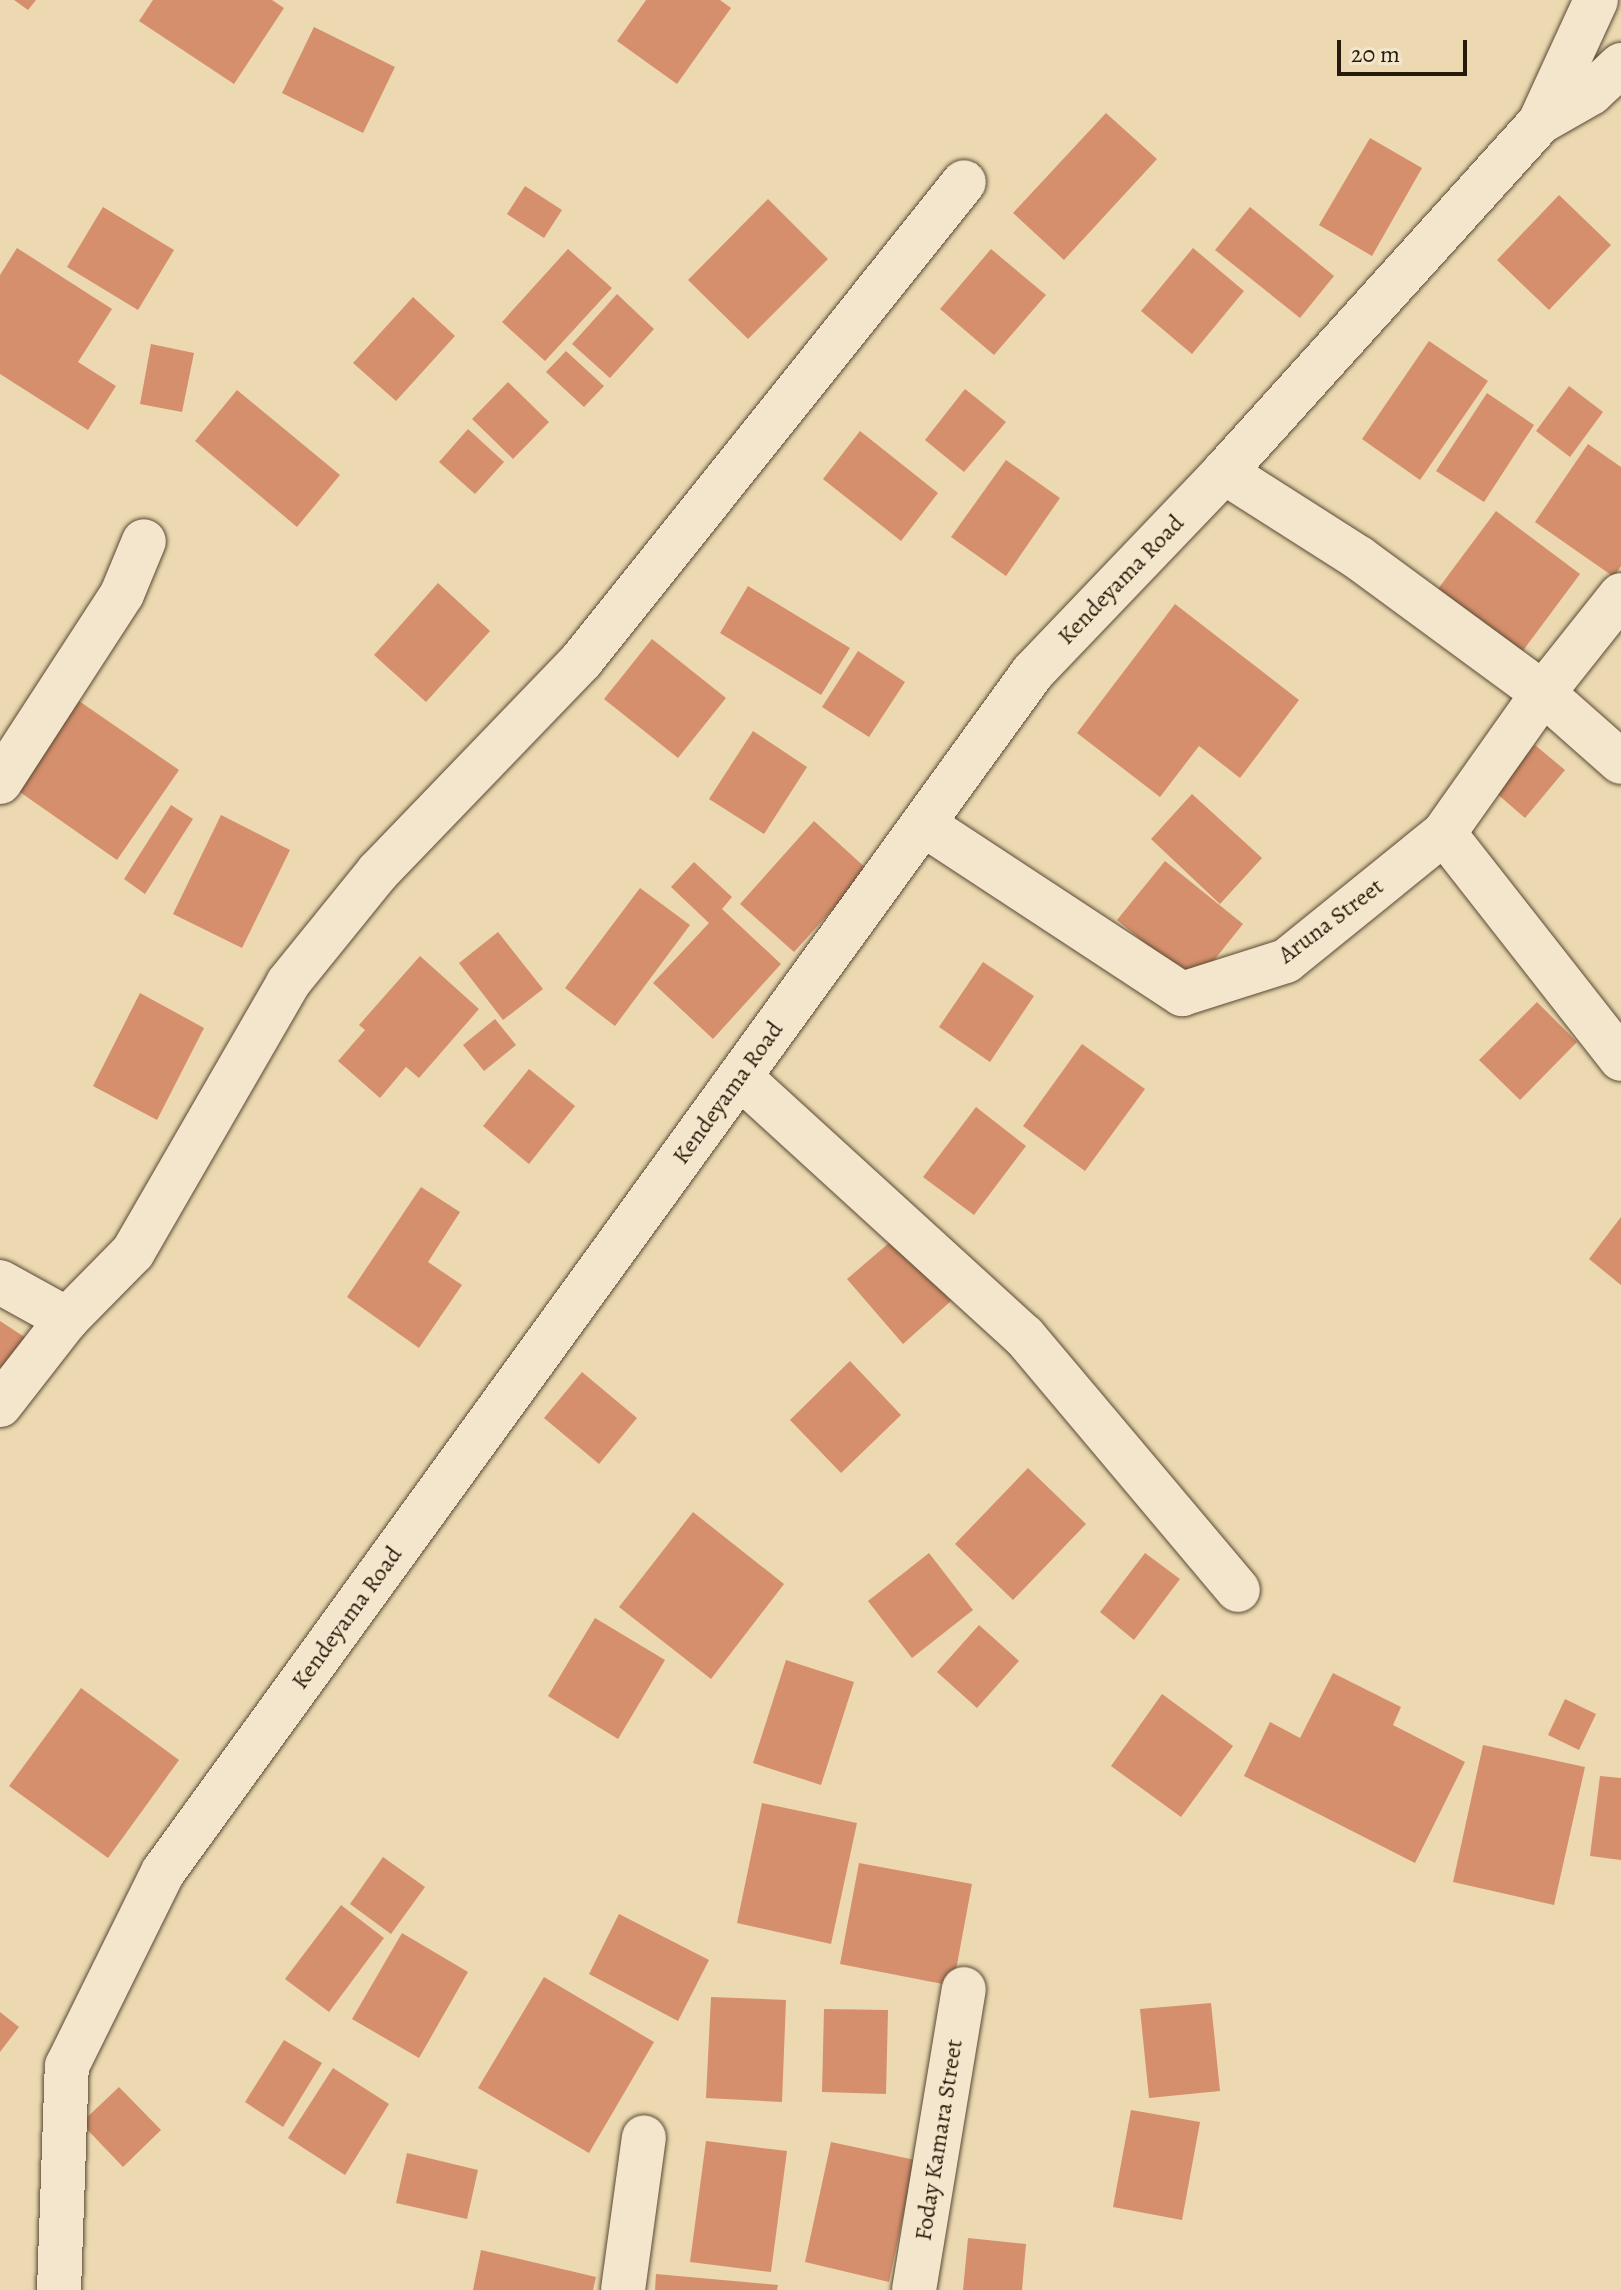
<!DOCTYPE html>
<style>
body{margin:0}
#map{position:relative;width:1621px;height:2290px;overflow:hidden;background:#ecd9b1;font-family:Alegreya,serif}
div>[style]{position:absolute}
.building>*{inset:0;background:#d58f6c}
.roads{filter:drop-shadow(0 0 2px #594a34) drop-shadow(0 0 2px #594a34)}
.street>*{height:44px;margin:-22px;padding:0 22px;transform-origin:22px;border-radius:22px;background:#f3e6cc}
span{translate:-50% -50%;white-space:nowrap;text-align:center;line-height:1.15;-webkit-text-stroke:6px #f3e6cc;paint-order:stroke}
.street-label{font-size:24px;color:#281a0a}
.scale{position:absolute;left:1337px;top:40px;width:130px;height:36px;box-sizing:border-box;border:4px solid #281a0a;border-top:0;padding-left:10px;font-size:24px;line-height:28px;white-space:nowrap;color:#281a0a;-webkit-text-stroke:6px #f3e6cc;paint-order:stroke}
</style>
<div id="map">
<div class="building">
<div style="clip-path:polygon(14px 0,36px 0,28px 10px)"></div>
<div style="clip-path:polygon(153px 0,272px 0,284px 8px,234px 84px,139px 21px)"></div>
<div style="clip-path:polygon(646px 0,720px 0,731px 8px,677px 84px,617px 41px)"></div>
<div style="clip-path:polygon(314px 27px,395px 67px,363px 133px,282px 93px)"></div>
<div style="clip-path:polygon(1106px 113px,1157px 159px,1064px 260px,1013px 213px)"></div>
<div style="clip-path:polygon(1370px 138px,1422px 168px,1372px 256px,1319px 225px)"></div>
<div style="clip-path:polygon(525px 186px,562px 210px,544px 238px,507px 214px)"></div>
<div style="clip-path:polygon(1559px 195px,1611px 245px,1549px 310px,1497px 260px)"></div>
<div style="clip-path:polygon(768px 199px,828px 259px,748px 339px,688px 280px)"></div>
<div style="clip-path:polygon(103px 207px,174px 250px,138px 310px,67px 267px)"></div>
<div style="clip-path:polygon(1250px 207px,1334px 276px,1300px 318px,1215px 250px)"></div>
<div style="clip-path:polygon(17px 248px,112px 309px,78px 362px,116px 386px,88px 430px,0 374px,0 275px)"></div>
<div style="clip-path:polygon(1193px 248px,1244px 291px,1192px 354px,1141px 311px)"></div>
<div style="clip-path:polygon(568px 249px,612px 288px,545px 361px,502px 322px)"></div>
<div style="clip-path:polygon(991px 249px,1046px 295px,994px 355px,940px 309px)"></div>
<div style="clip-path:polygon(617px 294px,654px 329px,610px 378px,572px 344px)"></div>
<div style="clip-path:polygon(413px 297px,455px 336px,396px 401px,353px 363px)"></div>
<div style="clip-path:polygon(1429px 341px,1488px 381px,1420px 480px,1362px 439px)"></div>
<div style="clip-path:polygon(151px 344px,194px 353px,182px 412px,140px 404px)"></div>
<div style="clip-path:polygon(566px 351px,604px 386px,584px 407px,546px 372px)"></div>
<div style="clip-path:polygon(508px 382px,549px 422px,513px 459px,472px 419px)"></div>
<div style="clip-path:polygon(1569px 386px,1603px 412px,1570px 457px,1536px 431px)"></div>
<div style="clip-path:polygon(965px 389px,1006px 422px,964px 472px,925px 440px)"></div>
<div style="clip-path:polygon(237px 390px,340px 475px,297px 527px,195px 441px)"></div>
<div style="clip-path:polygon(1487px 393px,1534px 425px,1484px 502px,1436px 471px)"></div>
<div style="clip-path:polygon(468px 429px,504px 462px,475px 494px,439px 462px)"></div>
<div style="clip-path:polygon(860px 431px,938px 493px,901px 541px,823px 479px)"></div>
<div style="clip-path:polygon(1588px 444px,1621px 467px,1621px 566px,1614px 577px,1535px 522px)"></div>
<div style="clip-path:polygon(1006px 460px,1060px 498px,1006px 576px,951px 537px)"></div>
<div style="clip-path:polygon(1496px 511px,1580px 574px,1519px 656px,1435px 593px)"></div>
<div style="clip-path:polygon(438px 583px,490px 631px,426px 702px,374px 655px)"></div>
<div style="clip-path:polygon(748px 586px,850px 648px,821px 695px,720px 633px)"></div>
<div style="clip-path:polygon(1175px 604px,1299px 700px,1240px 778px,1199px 746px,1160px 797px,1077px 733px)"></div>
<div style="clip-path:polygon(652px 639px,726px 698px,678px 758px,604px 699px)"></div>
<div style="clip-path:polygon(858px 651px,905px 682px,869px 737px,822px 707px)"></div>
<div style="clip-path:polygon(79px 701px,179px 770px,117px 860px,17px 790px)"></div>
<div style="clip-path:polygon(753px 731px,807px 767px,764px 834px,709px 799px)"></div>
<div style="clip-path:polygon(1535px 745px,1565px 770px,1525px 818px,1495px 792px)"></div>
<div style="clip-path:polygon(1192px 794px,1262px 858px,1220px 904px,1151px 839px)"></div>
<div style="clip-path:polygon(171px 805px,193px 819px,145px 894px,124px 879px)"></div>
<div style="clip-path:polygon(221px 815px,290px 850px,242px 948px,173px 914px)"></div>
<div style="clip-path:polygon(814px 821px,868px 870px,794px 952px,740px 904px)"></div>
<div style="clip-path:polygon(1165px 861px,1243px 924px,1195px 984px,1117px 920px)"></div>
<div style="clip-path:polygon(694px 862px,732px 897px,722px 909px,781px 964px,713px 1039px,653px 983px,709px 923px,671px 887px)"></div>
<div style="clip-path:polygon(640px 888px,690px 925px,615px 1026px,565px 988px)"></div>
<div style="clip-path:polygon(498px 932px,543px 989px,503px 1020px,459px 963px)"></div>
<div style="clip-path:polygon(420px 956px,479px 1009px,419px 1078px,406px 1067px,380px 1098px,338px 1061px,365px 1030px,359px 1025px)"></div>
<div style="clip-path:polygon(983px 962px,1034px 996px,990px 1062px,939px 1027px)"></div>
<div style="clip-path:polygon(140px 993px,204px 1028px,157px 1120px,93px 1086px)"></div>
<div style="clip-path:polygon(1537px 1002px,1577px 1042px,1520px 1100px,1479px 1060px)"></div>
<div style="clip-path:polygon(495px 1019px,516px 1045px,484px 1071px,463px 1045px)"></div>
<div style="clip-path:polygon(1082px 1044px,1145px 1089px,1085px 1171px,1023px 1126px)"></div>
<div style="clip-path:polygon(529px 1069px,575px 1106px,529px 1164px,483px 1126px)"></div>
<div style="clip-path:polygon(976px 1107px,1026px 1146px,974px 1215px,923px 1177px)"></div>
<div style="clip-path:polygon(421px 1187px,460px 1212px,428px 1262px,462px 1285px,419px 1348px,347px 1297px)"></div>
<div style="clip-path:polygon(1621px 1217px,1621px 1285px,1589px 1259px)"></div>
<div style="clip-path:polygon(896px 1237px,951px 1301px,903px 1344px,847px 1279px)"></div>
<div style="clip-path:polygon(0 1321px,26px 1338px,0 1379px)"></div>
<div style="clip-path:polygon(850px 1361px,901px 1415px,841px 1473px,790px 1420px)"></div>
<div style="clip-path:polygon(582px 1372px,637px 1418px,599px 1464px,544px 1418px)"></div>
<div style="clip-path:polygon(1028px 1468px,1086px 1524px,1013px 1600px,955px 1544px)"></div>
<div style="clip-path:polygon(693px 1512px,784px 1584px,711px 1679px,619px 1607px)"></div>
<div style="clip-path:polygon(929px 1553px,973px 1610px,912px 1658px,868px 1601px)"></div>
<div style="clip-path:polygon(1145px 1553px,1180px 1579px,1134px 1640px,1100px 1612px)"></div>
<div style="clip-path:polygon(595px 1618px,665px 1660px,618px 1739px,548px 1696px)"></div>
<div style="clip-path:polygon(979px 1625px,1019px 1661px,977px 1708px,937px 1672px)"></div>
<div style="clip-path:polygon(786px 1660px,854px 1682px,821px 1785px,753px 1763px)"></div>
<div style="clip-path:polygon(1333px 1673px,1401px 1707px,1393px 1725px,1465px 1762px,1415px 1863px,1244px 1776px,1270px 1722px,1300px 1738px)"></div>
<div style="clip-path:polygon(81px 1688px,179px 1760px,108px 1858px,9px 1786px)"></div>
<div style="clip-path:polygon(1162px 1694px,1233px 1746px,1181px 1817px,1111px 1766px)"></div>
<div style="clip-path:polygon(1565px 1699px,1596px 1714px,1579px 1750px,1548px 1735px)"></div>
<div style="clip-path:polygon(1483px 1745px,1585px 1767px,1554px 1905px,1453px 1882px)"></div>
<div style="clip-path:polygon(1600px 1776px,1621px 1778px,1621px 1860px,1590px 1856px)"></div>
<div style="clip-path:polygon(762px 1803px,857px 1823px,831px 1944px,737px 1923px)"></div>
<div style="clip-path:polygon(383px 1857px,425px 1887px,391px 1934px,350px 1904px)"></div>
<div style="clip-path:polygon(859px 1863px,972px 1884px,953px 1986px,840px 1964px)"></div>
<div style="clip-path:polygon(341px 1905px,384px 1938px,329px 2012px,285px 1979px)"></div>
<div style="clip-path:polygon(619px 1914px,709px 1960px,678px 2021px,589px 1974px)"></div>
<div style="clip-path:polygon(402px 1933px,468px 1972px,419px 2058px,352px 2019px)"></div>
<div style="clip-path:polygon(544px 1977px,654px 2042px,589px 2153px,478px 2088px)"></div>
<div style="clip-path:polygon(711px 1997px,786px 2000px,782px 2102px,706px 2098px)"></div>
<div style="clip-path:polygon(1211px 2003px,1220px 2091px,1149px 2098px,1140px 2009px)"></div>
<div style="clip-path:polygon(824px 2009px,888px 2010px,886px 2094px,822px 2092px)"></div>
<div style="clip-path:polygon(0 2012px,19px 2027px,0 2052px)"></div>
<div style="clip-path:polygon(284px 2040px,322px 2063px,283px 2127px,245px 2102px)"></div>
<div style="clip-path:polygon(333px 2068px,389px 2104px,345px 2175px,288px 2138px)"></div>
<div style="clip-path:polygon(119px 2087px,161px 2130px,123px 2167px,81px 2123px)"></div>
<div style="clip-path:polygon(1131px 2110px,1200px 2122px,1182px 2220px,1113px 2207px)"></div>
<div style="clip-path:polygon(706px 2141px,787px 2151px,771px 2272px,690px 2262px)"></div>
<div style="clip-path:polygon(831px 2142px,915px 2160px,889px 2282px,805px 2262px)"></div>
<div style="clip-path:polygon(407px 2153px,478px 2170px,467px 2219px,396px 2203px)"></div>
<div style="clip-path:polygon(968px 2238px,1026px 2244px,1022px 2290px,963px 2290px)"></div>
<div style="clip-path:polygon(481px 2250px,596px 2277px,593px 2290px,473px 2290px)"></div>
<div style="clip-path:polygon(656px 2274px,778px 2285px,777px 2290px,655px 2290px)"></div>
</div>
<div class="roads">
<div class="street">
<div style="left:1540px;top:122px;width:59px;rotate:-29.6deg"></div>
<div style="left:1591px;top:93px;width:41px;rotate:-43deg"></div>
<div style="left:1224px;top:472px;width:160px;rotate:32.5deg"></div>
<div style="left:1359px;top:558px;width:228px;rotate:36.3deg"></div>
<div style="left:1543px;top:693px;width:104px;rotate:41.5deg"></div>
<div style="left:0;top:782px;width:224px;rotate:-57deg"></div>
<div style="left:122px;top:594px;width:57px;rotate:-67.5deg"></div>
<div style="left:923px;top:824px;width:310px;rotate:33.3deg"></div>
<div style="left:1182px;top:994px;width:109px;rotate:-17.6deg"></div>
<div style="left:1286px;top:961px;width:203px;rotate:-39deg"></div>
<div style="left:1444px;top:833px;width:287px;rotate:51.9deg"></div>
<div style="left:1444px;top:833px;width:171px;rotate:-54.7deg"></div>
<div style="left:1543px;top:693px;width:125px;rotate:-51.5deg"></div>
<div style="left:740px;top:1077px;width:384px;rotate:42.4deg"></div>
<div style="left:1024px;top:1336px;width:332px;rotate:49.9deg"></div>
<div style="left:0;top:1282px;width:77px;rotate:28.9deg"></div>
<div style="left:67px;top:1319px;width:109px;rotate:127.9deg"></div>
<div style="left:67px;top:1319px;width:94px;rotate:-45.4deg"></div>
<div style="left:133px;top:1252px;width:310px;rotate:-60deg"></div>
<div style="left:288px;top:983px;width:143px;rotate:-51deg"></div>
<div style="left:378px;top:872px;width:293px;rotate:-46.1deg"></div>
<div style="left:581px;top:661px;width:613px;rotate:-51.35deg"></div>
<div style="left:59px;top:2290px;width:224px;rotate:-88deg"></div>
<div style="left:67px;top:2066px;width:216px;rotate:-63.7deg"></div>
<div style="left:163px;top:1872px;width:1482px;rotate:-54.06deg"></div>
<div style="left:1033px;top:672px;width:277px;rotate:-46.3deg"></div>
<div style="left:1224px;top:472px;width:472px;rotate:-47.9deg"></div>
<div style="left:1540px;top:122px;width:134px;rotate:-65.3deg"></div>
<div style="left:623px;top:2290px;width:154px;rotate:-82.2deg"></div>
<div style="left:914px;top:2290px;width:305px;rotate:-80.6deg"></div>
</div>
</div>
<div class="street-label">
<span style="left:1121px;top:580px;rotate:-46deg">Kendeyama Road</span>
<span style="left:1331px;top:921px;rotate:-37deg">Aruna Street</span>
<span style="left:728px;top:1093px;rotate:-54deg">Kendeyama Road</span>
<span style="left:347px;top:1618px;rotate:-54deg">Kendeyama Road</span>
<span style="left:939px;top:2140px;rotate:-81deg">Foday Kamara Street</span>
</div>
<div class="scale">20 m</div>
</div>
